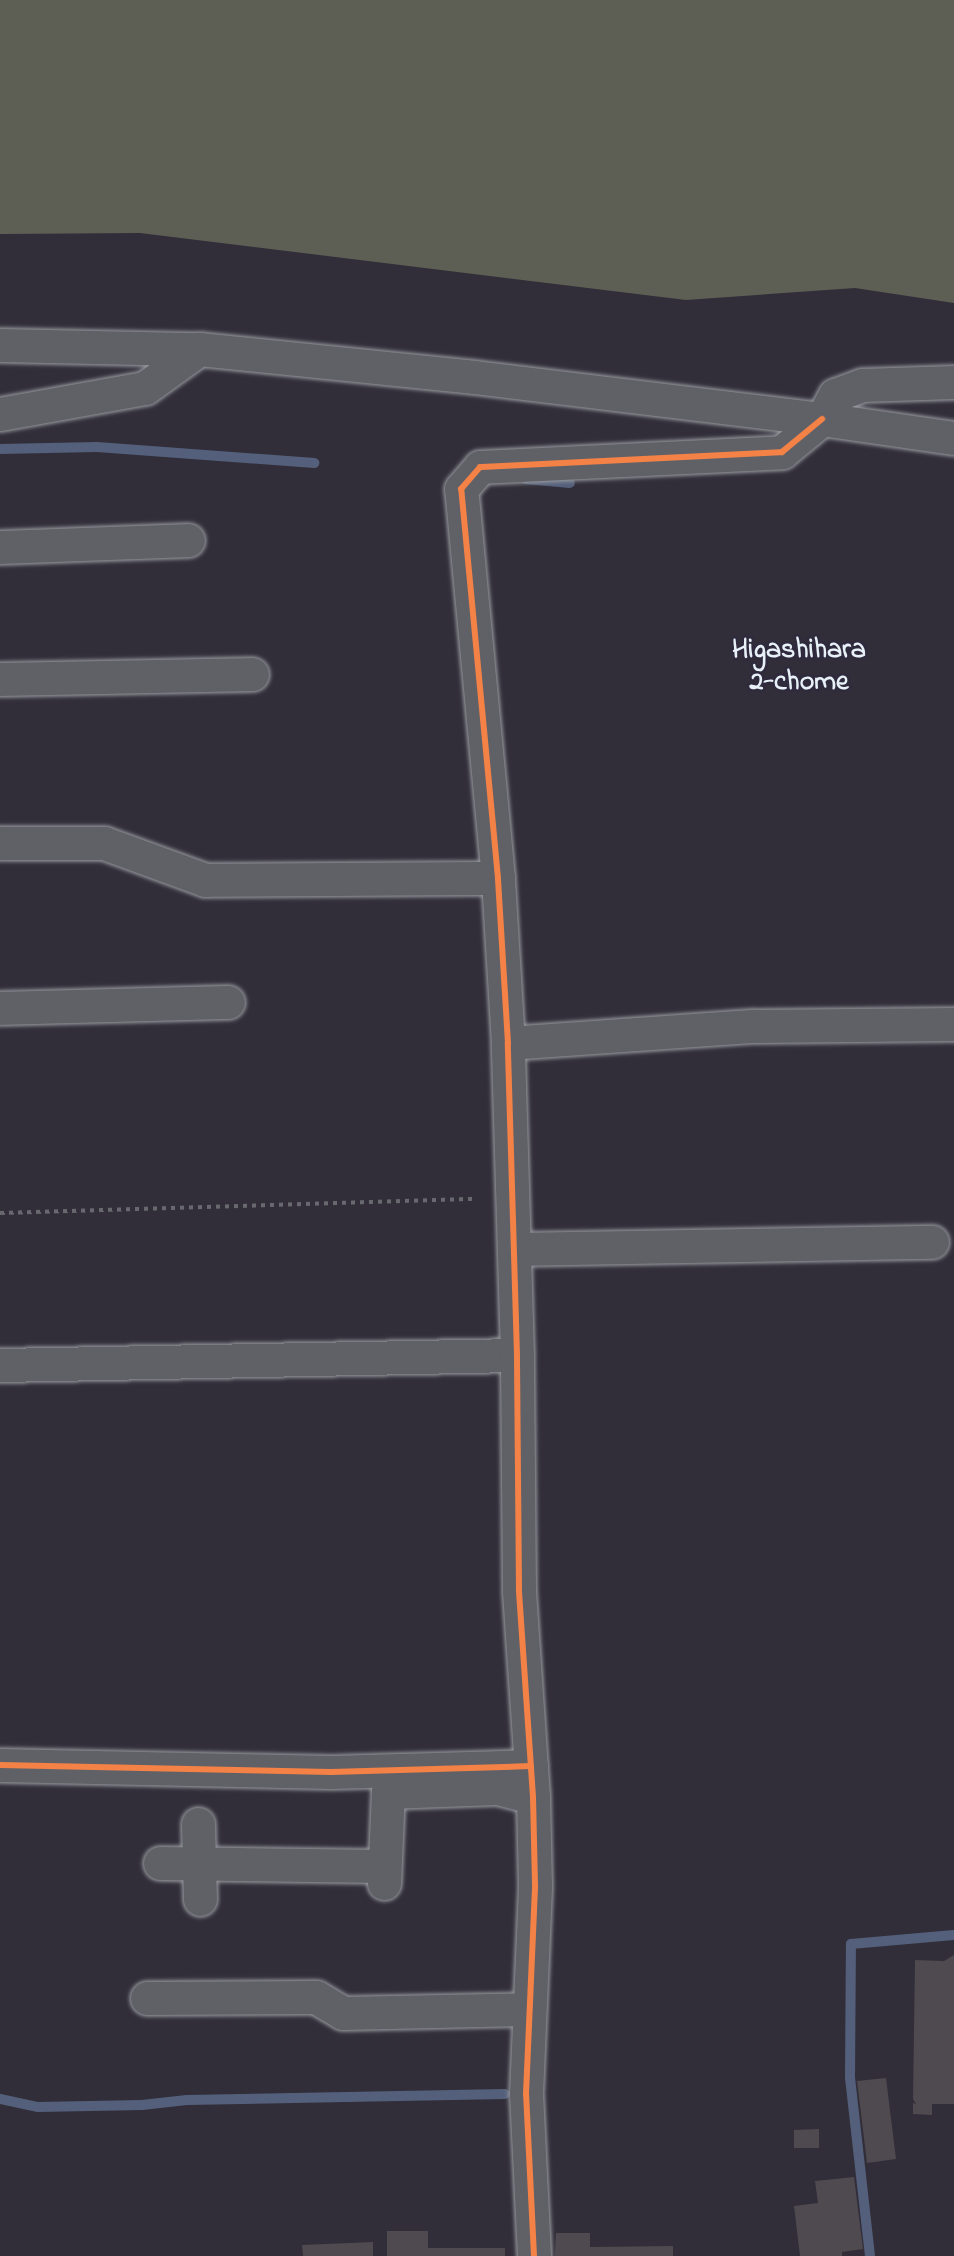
<!DOCTYPE html>
<style>
body{margin:0}
#map{position:relative;width:954px;height:2256px;overflow:hidden;background:#312e39;font-family:"Indie Flower",sans-serif}
div>[style]{position:absolute}
.green>*{inset:0;background:#5e5f54}
.stream>*{height:10px;margin:-5px;padding:0 5px;transform-origin:5px;border-radius:5px;background:#54607b}
.building>*{inset:0;background:#4f4950}
.path>*{height:4px;margin-top:-2px;transform-origin:0;background:repeating-linear-gradient(90deg,#68686f 0 4.5px,transparent 0 9px)}
.roads{filter:drop-shadow(0 0 2px #98999f) drop-shadow(0 0 2px #98999f)}
.minor>*{height:33px;margin:-16.5px;padding:0 16.5px;transform-origin:16.5px;border-radius:16.5px;background:#606067}
.cycleway>*{height:6px;margin:-3px;padding:0 3px;transform-origin:3px;border-radius:3px;background:#f48246}
span{translate:-50% -50%;white-space:nowrap;text-align:center;line-height:1.15;-webkit-text-stroke:5px #2f2a3d;paint-order:stroke}
.neighbourhood-label{font-size:28px;color:#e8f1f8;font-weight:700}
</style>
<div id="map">
<div class="green">
<div style="clip-path:polygon(0 0,954px 0,954px 303px,855px 288px,686px 300px,140px 233px,0 234px)"></div>
</div>
<div class="stream">
<div style="left:0;top:449px;width:97px;rotate:-1.2deg"></div>
<div style="left:97px;top:447px;width:218px;rotate:4.2deg"></div>
<div style="left:526px;top:479px;width:44px;rotate:5.2deg"></div>
<div style="left:0;top:2099px;width:39px;rotate:12deg"></div>
<div style="left:38px;top:2107px;width:104px;rotate:-1.1deg"></div>
<div style="left:142px;top:2105px;width:45px;rotate:-6.3deg"></div>
<div style="left:187px;top:2100px;width:318px;rotate:-1.1deg"></div>
<div style="left:870px;top:2256px;width:179px;rotate:-96.4deg"></div>
<div style="left:850px;top:2078px;width:134px;rotate:-89.6deg"></div>
<div style="left:851px;top:1944px;width:103px;rotate:-5deg"></div>
</div>
<div class="building">
<div style="clip-path:polygon(954px 1955px,954px 2104px,932px 2104px,932px 2115px,913px 2114px,913px 2103px,916px 2104px,913px 2099px,915px 1960px,944px 1961px)"></div>
<div style="clip-path:polygon(886px 2078px,896px 2159px,867px 2163px,857px 2081px)"></div>
<div style="clip-path:polygon(819px 2129px,819px 2148px,794px 2148px,794px 2130px)"></div>
<div style="clip-path:polygon(854px 2177px,863px 2249px,842px 2252px,842px 2256px,800px 2256px,794px 2206px,818px 2203px,815px 2181px)"></div>
<div style="clip-path:polygon(387px 2231px,428px 2231px,428px 2248px,505px 2248px,505px 2256px,387px 2256px)"></div>
<div style="clip-path:polygon(556px 2233px,590px 2233px,590px 2247px,673px 2246px,673px 2256px,555px 2256px)"></div>
<div style="clip-path:polygon(373px 2242px,373px 2256px,303px 2256px,302px 2245px)"></div>
</div>
<div class="path">
<div style="left:0;top:1213px;width:477px;rotate:-1.7deg"></div>
</div>
<div class="roads">
<div class="minor">
<div style="left:0;top:345px;width:199px;rotate:1.2deg"></div>
<div style="left:199px;top:349px;width:277px;rotate:5.8deg"></div>
<div style="left:475px;top:377px;width:350px;rotate:6.9deg"></div>
<div style="left:822px;top:419px;width:133px;rotate:8.2deg"></div>
<div style="left:0;top:414px;width:147px;rotate:-10.2deg"></div>
<div style="left:145px;top:388px;width:67px;rotate:-35.8deg"></div>
<div style="left:0;top:547px;width:188px;rotate:-2.1deg"></div>
<div style="left:0;top:679px;width:252px;rotate:-1.1deg"></div>
<div style="left:0;top:843px;width:104px"></div>
<div style="left:104px;top:843px;width:108px;rotate:20.1deg"></div>
<div style="left:205px;top:880px;width:293px;rotate:-0.4deg"></div>
<div style="left:0;top:1008px;width:228px;rotate:-1.5deg"></div>
<div style="left:508px;top:1043px;width:247px;rotate:-4deg"></div>
<div style="left:754px;top:1026px;width:200px;rotate:-0.6deg"></div>
<div style="left:515px;top:1249px;width:417px;rotate:-1deg"></div>
<div style="left:0;top:1365px;width:517px;rotate:-1.11deg"></div>
<div style="left:0;top:1765px;width:331px;rotate:1.2deg"></div>
<div style="left:331px;top:1772px;width:200px;rotate:-1.7deg"></div>
<div style="left:198px;top:1824px;width:75px;rotate:88.5deg"></div>
<div style="left:160px;top:1863px;width:224px;rotate:0.8deg"></div>
<div style="left:384px;top:1883px;width:91px;rotate:-87.5deg"></div>
<div style="left:388px;top:1792px;width:109px;rotate:-2.1deg"></div>
<div style="left:497px;top:1788px;width:37px;rotate:14deg"></div>
<div style="left:147px;top:1998px;width:169px;rotate:-0.3deg"></div>
<div style="left:316px;top:1997px;width:31px;rotate:31deg"></div>
<div style="left:343px;top:2013px;width:185px;rotate:-1.2deg"></div>
<div style="left:534px;top:2256px;width:162px;rotate:-92.8deg"></div>
<div style="left:526px;top:2094px;width:209px;rotate:-87.5deg"></div>
<div style="left:535px;top:1885px;width:88px;rotate:-91.3deg"></div>
<div style="left:533px;top:1797px;width:207px;rotate:-93.9deg"></div>
<div style="left:519px;top:1590px;width:235px;rotate:-90.5deg"></div>
<div style="left:517px;top:1355px;width:312px;rotate:-91.7deg"></div>
<div style="left:508px;top:1043px;width:165px;rotate:-93.5deg"></div>
<div style="left:498px;top:878px;width:391px;rotate:-95.4deg"></div>
<div style="left:461px;top:489px;width:29px;rotate:-49deg"></div>
<div style="left:480px;top:467px;width:302px;rotate:-2.8deg"></div>
<div style="left:782px;top:452px;width:52px;rotate:-39.5deg"></div>
<div style="left:822px;top:419px;width:27px;rotate:-62deg"></div>
<div style="left:835px;top:395px;width:29px;rotate:-20deg"></div>
<div style="left:862px;top:385px;width:92px;rotate:-1.9deg"></div>
</div>
</div>
<div class="cycleway">
<div style="left:0;top:1765px;width:331px;rotate:1.2deg"></div>
<div style="left:331px;top:1772px;width:200px;rotate:-1.7deg"></div>
<div style="left:534px;top:2256px;width:162px;rotate:-92.8deg"></div>
<div style="left:526px;top:2094px;width:209px;rotate:-87.5deg"></div>
<div style="left:535px;top:1885px;width:88px;rotate:-91.3deg"></div>
<div style="left:533px;top:1797px;width:207px;rotate:-93.9deg"></div>
<div style="left:519px;top:1590px;width:235px;rotate:-90.5deg"></div>
<div style="left:517px;top:1355px;width:312px;rotate:-91.7deg"></div>
<div style="left:508px;top:1043px;width:165px;rotate:-93.5deg"></div>
<div style="left:498px;top:878px;width:391px;rotate:-95.4deg"></div>
<div style="left:461px;top:489px;width:29px;rotate:-49deg"></div>
<div style="left:480px;top:467px;width:302px;rotate:-2.8deg"></div>
<div style="left:782px;top:452px;width:52px;rotate:-39.5deg"></div>
</div>
<div class="neighbourhood-label">
<span style="left:799px;top:667px">Higashihara<br>2-chome</span>
</div>
</div>
